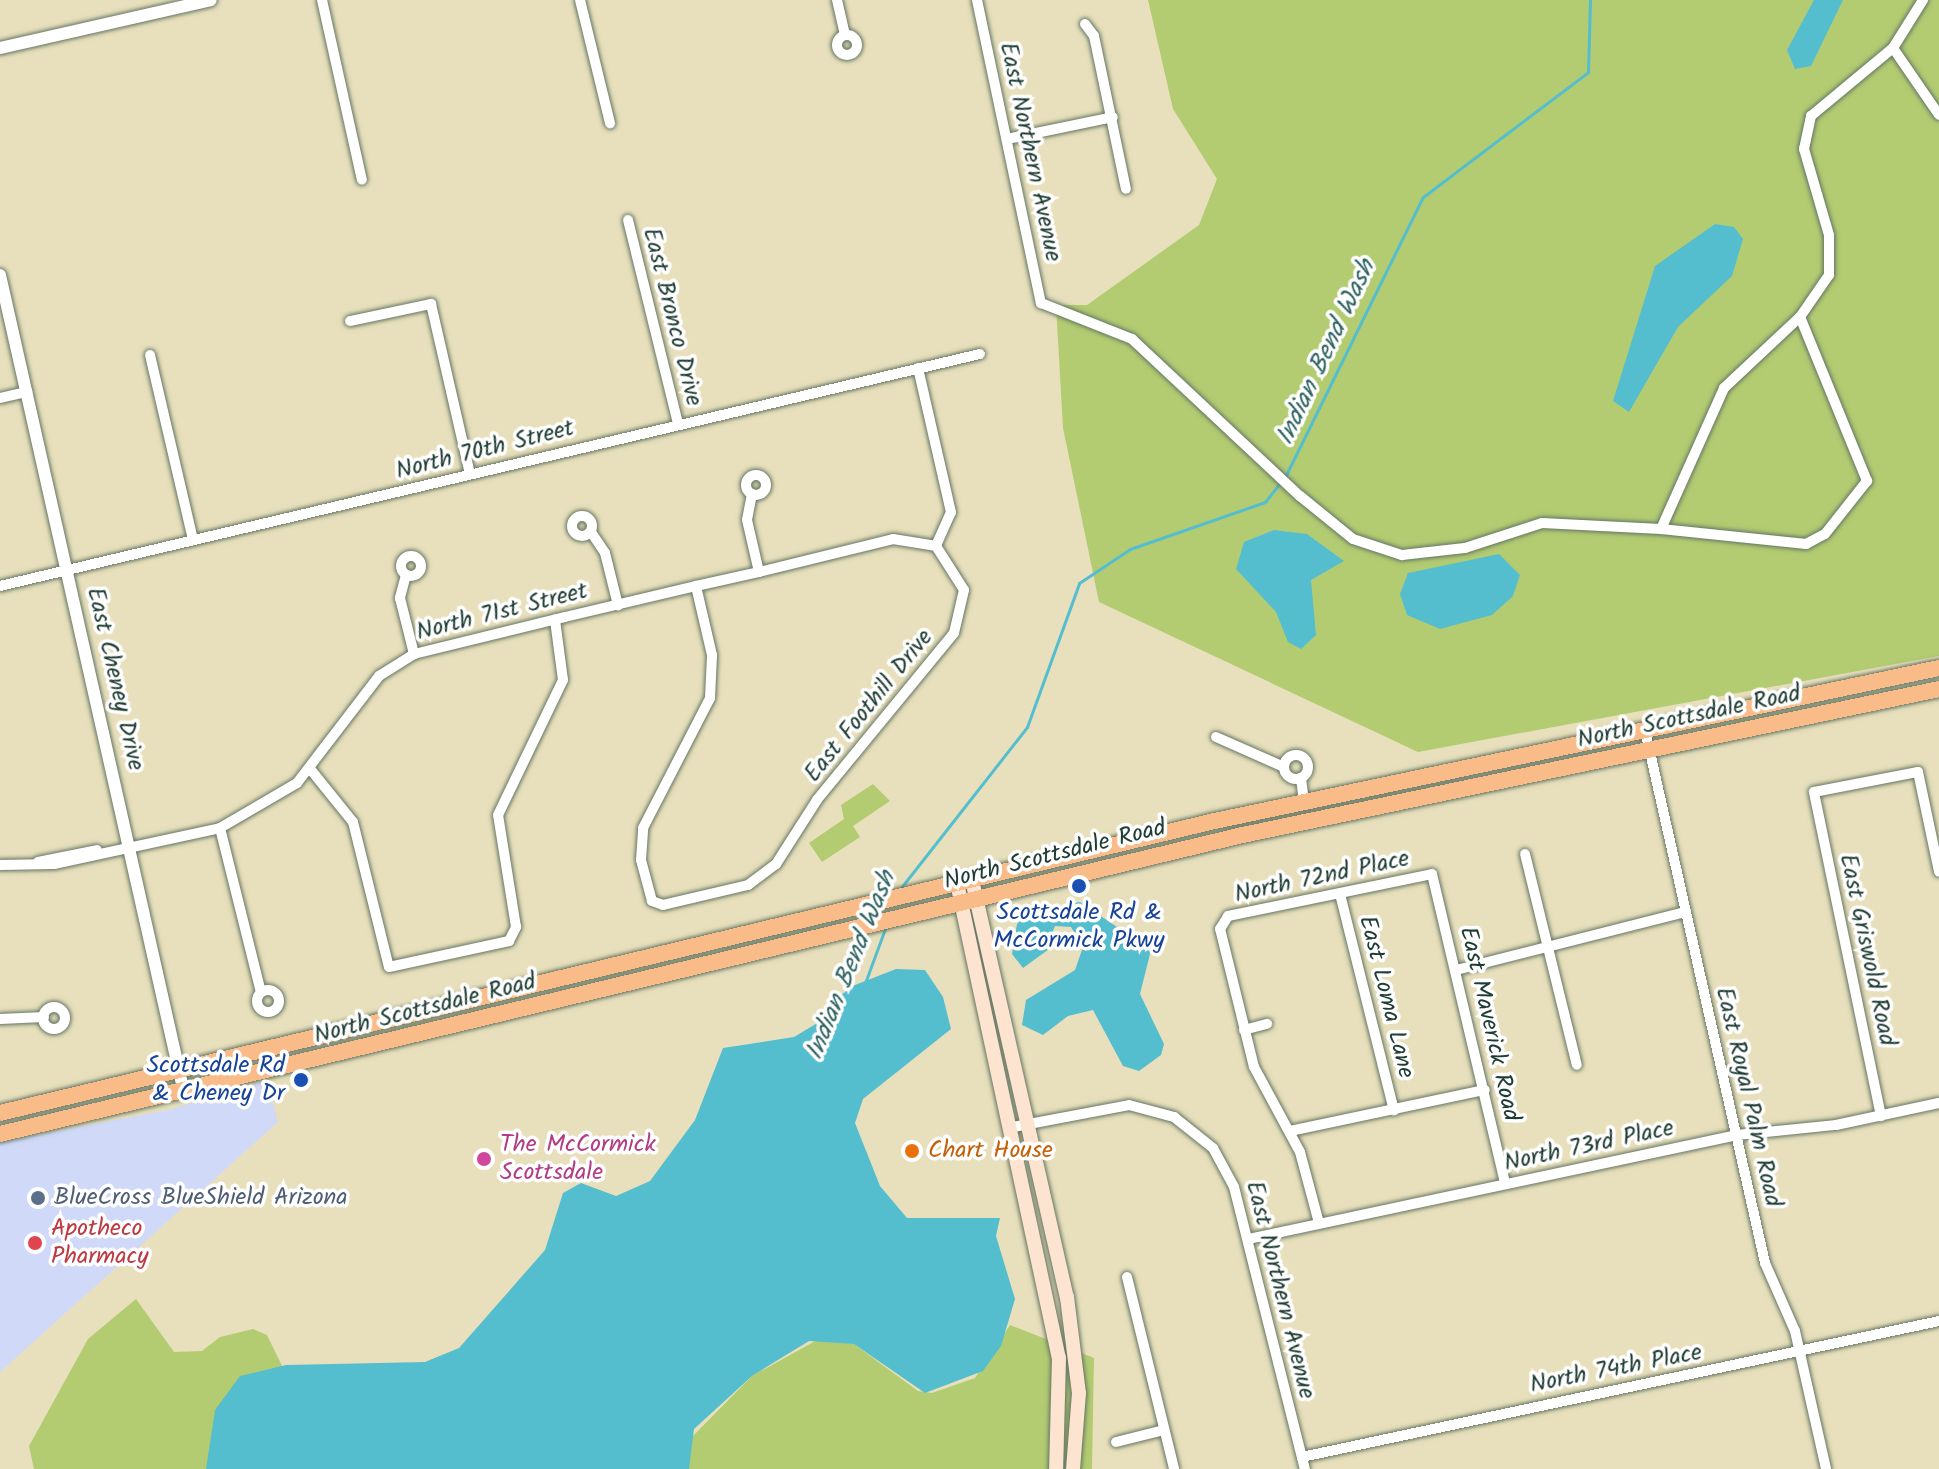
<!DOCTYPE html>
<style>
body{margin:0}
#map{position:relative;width:1939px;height:1469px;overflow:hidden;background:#e8e0bc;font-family:Kalam,sans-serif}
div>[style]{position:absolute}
.built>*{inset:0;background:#d1d9f9}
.green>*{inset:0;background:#b3cc72}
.water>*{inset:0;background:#54becf}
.stream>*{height:3px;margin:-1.5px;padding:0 1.5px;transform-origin:1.5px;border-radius:1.5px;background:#54becf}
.roads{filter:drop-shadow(0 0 2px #657664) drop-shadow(0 0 2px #657664)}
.minor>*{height:10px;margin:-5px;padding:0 5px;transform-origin:5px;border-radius:5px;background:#fff}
.minor>.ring{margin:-5px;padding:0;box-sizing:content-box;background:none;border:10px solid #fff;border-radius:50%}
.tertiary>*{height:12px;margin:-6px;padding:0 6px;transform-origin:6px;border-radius:6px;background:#fff}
.secondary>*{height:14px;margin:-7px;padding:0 7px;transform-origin:7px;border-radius:7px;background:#fde4d0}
.primary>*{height:16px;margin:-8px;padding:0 8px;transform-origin:8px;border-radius:8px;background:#f9bc89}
.dots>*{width:22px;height:22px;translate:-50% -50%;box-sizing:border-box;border:4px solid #fff;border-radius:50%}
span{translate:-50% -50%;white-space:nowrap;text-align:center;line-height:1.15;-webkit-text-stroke:7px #fff;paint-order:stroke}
.street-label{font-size:24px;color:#1f3d34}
.transit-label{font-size:24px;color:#164399}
.right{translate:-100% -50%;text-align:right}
.hotel-label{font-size:24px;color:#b23c85}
.left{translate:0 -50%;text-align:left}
.food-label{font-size:24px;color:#c56008}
.service-label{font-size:24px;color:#4e5e75}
.health-label{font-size:24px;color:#be3a42}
.water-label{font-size:26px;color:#2f6462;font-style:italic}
</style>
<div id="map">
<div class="built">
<div style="clip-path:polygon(262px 1082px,268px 1082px,278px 1122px,0 1372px,0 1142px,168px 1110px)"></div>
</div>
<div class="green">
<div style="clip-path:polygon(1148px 0,1939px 0,1939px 656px,1418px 752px,1099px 602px,1063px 428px,1056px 305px,1087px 305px,1199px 225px,1217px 179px,1173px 109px)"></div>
<div style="clip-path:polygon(873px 784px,890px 801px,853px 826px,860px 837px,822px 862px,809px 843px,844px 819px,841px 805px)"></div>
<div style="clip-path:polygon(136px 1299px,174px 1352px,202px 1351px,220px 1337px,253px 1329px,267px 1335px,332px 1469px,34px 1469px,29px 1446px,88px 1339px)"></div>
<div style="clip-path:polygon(1010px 1325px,1094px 1358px,1092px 1469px,528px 1469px,689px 1440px,752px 1376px,819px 1339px,854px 1344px,918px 1391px,932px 1393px,975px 1378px)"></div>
</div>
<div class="water">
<div style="clip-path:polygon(1814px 0,1843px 0,1811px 66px,1795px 69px,1787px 50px)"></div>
<div style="clip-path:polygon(1715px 224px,1734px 227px,1743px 239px,1732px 276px,1678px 327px,1629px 412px,1613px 401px,1655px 266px)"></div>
<div style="clip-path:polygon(1274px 530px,1307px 534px,1344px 561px,1311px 580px,1316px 635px,1301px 649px,1288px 642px,1276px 612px,1236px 569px,1244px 542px)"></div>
<div style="clip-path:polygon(1499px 554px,1520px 575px,1513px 596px,1492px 615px,1440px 629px,1407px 615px,1400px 594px,1408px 573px)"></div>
<div style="clip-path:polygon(1080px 902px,1151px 950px,1140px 994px,1164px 1044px,1161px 1055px,1139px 1071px,1123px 1066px,1093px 1010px,1068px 1016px,1043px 1035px,1022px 1025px,1026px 1000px,1075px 970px,1083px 947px,1071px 927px,1055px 926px,1050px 938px,1056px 944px,1023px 968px,1012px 954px,1017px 924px,1030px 911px)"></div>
<div style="clip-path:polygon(896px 969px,925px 970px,943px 997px,951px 1029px,863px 1099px,855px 1123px,880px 1186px,907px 1218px,1000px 1218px,996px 1236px,1015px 1299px,1001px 1346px,983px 1371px,925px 1393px,854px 1344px,809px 1341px,752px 1376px,694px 1429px,689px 1469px,206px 1469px,215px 1410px,240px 1376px,286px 1365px,425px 1362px,459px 1348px,545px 1250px,563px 1193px,581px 1183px,616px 1196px,650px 1181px,695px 1120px,723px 1048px,794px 1037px,824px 1019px,834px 1000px,855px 985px)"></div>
</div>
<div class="stream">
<div style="left:1285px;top:477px;width:312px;rotate:-63.8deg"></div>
<div style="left:1423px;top:197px;width:207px;rotate:-37.1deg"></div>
<div style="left:1588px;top:72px;width:72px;rotate:-88.4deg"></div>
<div style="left:900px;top:889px;width:206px;rotate:-51.9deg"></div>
<div style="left:1027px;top:727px;width:153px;rotate:-70.1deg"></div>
<div style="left:1079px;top:583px;width:61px;rotate:-33.7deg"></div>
<div style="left:1130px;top:549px;width:143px;rotate:-19.2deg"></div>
<div style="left:1265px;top:502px;width:24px;rotate:-52deg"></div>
<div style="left:865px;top:983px;width:61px;rotate:-69.8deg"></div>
</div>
<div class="roads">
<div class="minor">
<div style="left:322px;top:0;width:184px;rotate:77.5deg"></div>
<div style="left:580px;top:0;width:127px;rotate:76.3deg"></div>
<div style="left:837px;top:0;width:36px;rotate:77deg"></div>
<div style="left:977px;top:0;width:310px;rotate:78.1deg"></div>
<div style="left:1041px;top:303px;width:98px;rotate:21.6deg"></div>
<div style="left:1132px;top:339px;width:230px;rotate:43.1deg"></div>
<div style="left:1300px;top:496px;width:68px;rotate:39.1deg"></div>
<div style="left:1353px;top:539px;width:52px;rotate:18.1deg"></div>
<div style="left:1402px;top:555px;width:63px;rotate:-6.3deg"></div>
<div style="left:1465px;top:548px;width:81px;rotate:-18deg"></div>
<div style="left:1542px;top:523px;width:119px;rotate:2.9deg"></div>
<div style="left:1661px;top:529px;width:154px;rotate:-65.9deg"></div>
<div style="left:1724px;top:388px;width:104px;rotate:-43.1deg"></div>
<div style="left:1800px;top:317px;width:51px;rotate:-55.4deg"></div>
<div style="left:1829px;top:275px;width:40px;rotate:-90deg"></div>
<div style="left:1829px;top:235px;width:90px;rotate:-106.2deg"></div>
<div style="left:1804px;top:149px;width:34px;rotate:-78deg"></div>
<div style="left:1811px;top:116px;width:107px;rotate:-39.7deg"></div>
<div style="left:1893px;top:48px;width:57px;rotate:-58deg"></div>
<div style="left:1085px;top:24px;width:15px;rotate:53deg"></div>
<div style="left:1094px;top:36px;width:156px;rotate:78.2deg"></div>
<div class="ring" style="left:837px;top:35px;width:10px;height:10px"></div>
<div style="left:1893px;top:48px;width:81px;rotate:55.5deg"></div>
<div style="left:1007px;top:139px;width:108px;rotate:-11.7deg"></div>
<div style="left:628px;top:220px;width:210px;rotate:76.2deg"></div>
<div style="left:350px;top:321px;width:83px;rotate:-11.9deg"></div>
<div style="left:431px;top:304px;width:174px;rotate:77.1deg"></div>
<div style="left:150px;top:355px;width:190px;rotate:76.9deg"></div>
<div style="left:918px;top:368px;width:148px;rotate:77.1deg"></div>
<div style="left:951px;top:512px;width:37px;rotate:114deg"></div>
<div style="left:0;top:398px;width:28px;rotate:-13deg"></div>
<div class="ring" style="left:746px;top:475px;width:10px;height:10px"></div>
<div style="left:752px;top:494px;width:26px;rotate:101deg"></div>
<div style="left:747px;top:520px;width:53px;rotate:77deg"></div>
<div class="ring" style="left:572px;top:516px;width:10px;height:10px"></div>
<div style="left:1661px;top:529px;width:146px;rotate:5.9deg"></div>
<div style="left:1806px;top:544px;width:21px;rotate:-28deg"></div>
<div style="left:1825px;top:534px;width:68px;rotate:-51.6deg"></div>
<div style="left:1867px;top:481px;width:177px;rotate:-112.2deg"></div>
<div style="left:591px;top:532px;width:25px;rotate:56deg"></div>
<div style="left:605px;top:553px;width:54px;rotate:76deg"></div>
<div class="ring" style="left:401px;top:556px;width:10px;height:10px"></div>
<div style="left:406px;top:575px;width:24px;rotate:105deg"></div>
<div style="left:400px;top:598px;width:58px;rotate:76deg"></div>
<div style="left:0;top:586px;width:1007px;rotate:-13.32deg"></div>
<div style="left:1645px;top:730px;width:546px;rotate:77.31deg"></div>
<div style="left:1765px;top:1263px;width:74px;rotate:66.2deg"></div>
<div style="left:1795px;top:1331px;width:141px;rotate:77.3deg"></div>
<div style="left:1216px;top:737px;width:74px;rotate:23.8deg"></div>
<div class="ring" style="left:1284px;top:755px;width:14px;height:14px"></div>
<div style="left:311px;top:770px;width:67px;rotate:51.1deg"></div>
<div style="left:353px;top:822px;width:149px;rotate:76.1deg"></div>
<div style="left:389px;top:967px;width:123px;rotate:-12.2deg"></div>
<div style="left:509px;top:941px;width:16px;rotate:-63deg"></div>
<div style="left:516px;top:927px;width:113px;rotate:-99.1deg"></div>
<div style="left:498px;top:815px;width:150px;rotate:-64.3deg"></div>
<div style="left:563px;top:680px;width:61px;rotate:-97.6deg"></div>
<div style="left:1301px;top:778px;width:23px;rotate:83deg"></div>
<div style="left:220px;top:828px;width:169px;rotate:76deg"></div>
<div style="left:1525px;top:854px;width:217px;rotate:76.2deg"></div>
<div style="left:38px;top:862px;width:60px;rotate:-11.5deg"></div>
<div style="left:0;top:865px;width:54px;rotate:-1.1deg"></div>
<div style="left:54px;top:864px;width:170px;rotate:-12.2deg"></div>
<div style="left:220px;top:828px;width:89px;rotate:-30.3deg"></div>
<div style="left:297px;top:783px;width:135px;rotate:-52.5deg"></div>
<div style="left:379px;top:676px;width:41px;rotate:-32.2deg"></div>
<div style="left:414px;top:654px;width:155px;rotate:-13.8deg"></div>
<div style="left:565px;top:617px;width:135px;rotate:-13.3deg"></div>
<div style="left:696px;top:586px;width:65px;rotate:-12.5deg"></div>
<div style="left:759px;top:572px;width:138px;rotate:-13.8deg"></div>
<div style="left:893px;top:539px;width:44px;rotate:9.2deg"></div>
<div style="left:936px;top:546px;width:52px;rotate:57.5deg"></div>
<div style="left:964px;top:590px;width:44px;rotate:103.1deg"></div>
<div style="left:954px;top:633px;width:216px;rotate:129.4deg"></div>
<div style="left:817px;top:800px;width:76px;rotate:122.6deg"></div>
<div style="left:776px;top:864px;width:35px;rotate:143deg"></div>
<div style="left:748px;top:885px;width:87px;rotate:166.8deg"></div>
<div style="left:663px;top:905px;width:12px;rotate:-160deg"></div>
<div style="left:652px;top:901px;width:42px;rotate:-105deg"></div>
<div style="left:641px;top:860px;width:32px;rotate:-86deg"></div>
<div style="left:643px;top:828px;width:146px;rotate:-62.7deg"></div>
<div style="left:710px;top:698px;width:43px;rotate:-87.3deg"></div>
<div style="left:712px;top:655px;width:71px;rotate:-103.1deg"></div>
<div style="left:1340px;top:894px;width:223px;rotate:76deg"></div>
<div style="left:1456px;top:970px;width:236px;rotate:-14.2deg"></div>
<div class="ring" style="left:257px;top:990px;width:12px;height:12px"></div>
<div class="ring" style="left:43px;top:1007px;width:12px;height:12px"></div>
<div style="left:0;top:1019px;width:44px;rotate:-2.6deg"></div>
<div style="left:1244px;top:1030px;width:24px;rotate:-15deg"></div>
<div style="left:1881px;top:1116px;width:331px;rotate:-101.7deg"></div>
<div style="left:1814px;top:792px;width:106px;rotate:-10.9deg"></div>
<div style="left:1918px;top:772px;width:102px;rotate:78.1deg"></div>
<div style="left:1013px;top:1127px;width:118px;rotate:-10.7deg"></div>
<div style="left:1129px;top:1105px;width:47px;rotate:14.9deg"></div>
<div style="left:1174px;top:1117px;width:50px;rotate:38.5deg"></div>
<div style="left:1213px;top:1148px;width:44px;rotate:61.7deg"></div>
<div style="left:1234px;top:1187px;width:291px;rotate:75.9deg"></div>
<div style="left:1290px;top:1131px;width:199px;rotate:-11.9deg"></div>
<div style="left:1319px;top:1223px;width:73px;rotate:-105deg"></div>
<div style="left:1300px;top:1152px;width:97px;rotate:-118.4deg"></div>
<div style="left:1254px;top:1067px;width:142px;rotate:-103.8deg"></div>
<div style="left:1220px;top:929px;width:15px;rotate:-58deg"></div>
<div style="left:1228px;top:916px;width:208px;rotate:-11.6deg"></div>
<div style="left:1432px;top:874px;width:318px;rotate:76.7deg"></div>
<div style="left:1248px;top:1239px;width:500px;rotate:-12deg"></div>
<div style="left:1737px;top:1135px;width:100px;rotate:-5.8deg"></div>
<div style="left:1836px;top:1125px;width:105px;rotate:-12.1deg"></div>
<div style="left:1127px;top:1277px;width:198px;rotate:76.2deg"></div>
<div style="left:1116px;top:1442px;width:49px;rotate:-14deg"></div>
<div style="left:1302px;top:1457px;width:651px;rotate:-12.05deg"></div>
</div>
<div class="tertiary">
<div style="left:0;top:48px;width:216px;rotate:-12.8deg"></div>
<div style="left:0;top:275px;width:838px;rotate:77.32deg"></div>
</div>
<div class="secondary">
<div style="left:972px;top:880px;width:428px;rotate:77.2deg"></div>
<div style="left:1067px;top:1297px;width:97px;rotate:82.9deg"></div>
<div style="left:1079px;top:1393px;width:76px;rotate:94.5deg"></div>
<div style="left:957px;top:883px;width:486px;rotate:77.9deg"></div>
<div style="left:1059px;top:1358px;width:111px;rotate:91.5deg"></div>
</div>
<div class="primary">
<div style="left:0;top:1113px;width:1245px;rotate:-13.52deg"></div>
<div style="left:1210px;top:822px;width:745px;rotate:-11.93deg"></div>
<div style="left:0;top:1134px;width:1273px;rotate:-13.53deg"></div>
<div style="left:1238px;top:836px;width:716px;rotate:-11.84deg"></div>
</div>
</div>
<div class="dots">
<div style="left:1079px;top:886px;background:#1a4fb4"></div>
<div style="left:301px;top:1080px;background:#1a4fb4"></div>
<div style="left:912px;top:1151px;background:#e8710a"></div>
<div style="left:484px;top:1159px;background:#d1479c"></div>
<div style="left:38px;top:1198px;background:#5c6f8a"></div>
<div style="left:35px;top:1243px;background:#e0444e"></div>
</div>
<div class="street-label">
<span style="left:1030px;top:152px;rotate:78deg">East Northern Avenue</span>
<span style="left:672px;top:317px;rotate:76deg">East Bronco Drive</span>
<span style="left:485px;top:450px;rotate:-14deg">North 70th Street</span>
<span style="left:502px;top:612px;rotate:-14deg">North 71st Street</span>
<span style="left:115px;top:679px;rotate:77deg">East Cheney Drive</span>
<span style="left:869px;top:706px;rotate:-51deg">East Foothill Drive</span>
<span style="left:1689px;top:717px;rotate:-12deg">North Scottsdale Road</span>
<span style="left:1055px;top:855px;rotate:-14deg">North Scottsdale Road</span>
<span style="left:1322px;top:877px;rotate:-12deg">North 72nd Place</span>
<span style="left:1867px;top:950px;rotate:78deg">East Griswold Road</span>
<span style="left:1386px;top:997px;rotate:76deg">East Loma Lane</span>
<span style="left:425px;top:1009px;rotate:-14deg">North Scottsdale Road</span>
<span style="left:1489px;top:1024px;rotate:77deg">East Maverick Road</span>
<span style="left:1748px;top:1097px;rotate:77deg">East Royal Palm Road</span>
<span style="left:1589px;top:1146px;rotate:-12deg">North 73rd Place</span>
<span style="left:1280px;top:1290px;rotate:76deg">East Northern Avenue</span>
<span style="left:1616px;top:1369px;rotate:-11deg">North 74th Place</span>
</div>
<div class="transit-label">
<span style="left:1079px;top:927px">Scottsdale Rd &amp;<br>McCormick Pkwy</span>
<span class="right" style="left:285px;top:1080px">Scottsdale Rd<br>&amp; Cheney Dr</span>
</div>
<div class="hotel-label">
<span class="left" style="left:500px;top:1159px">The McCormick<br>Scottsdale</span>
</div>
<div class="food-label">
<span class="left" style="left:928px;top:1151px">Chart House</span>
</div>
<div class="service-label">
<span class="left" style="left:54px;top:1198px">BlueCross BlueShield Arizona</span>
</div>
<div class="health-label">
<span class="left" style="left:51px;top:1243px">Apotheco<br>Pharmacy</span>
</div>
<div class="water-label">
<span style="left:1327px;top:353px;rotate:-65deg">Indian Bend Wash</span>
<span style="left:852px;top:966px;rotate:-68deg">Indian Bend Wash</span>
</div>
</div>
